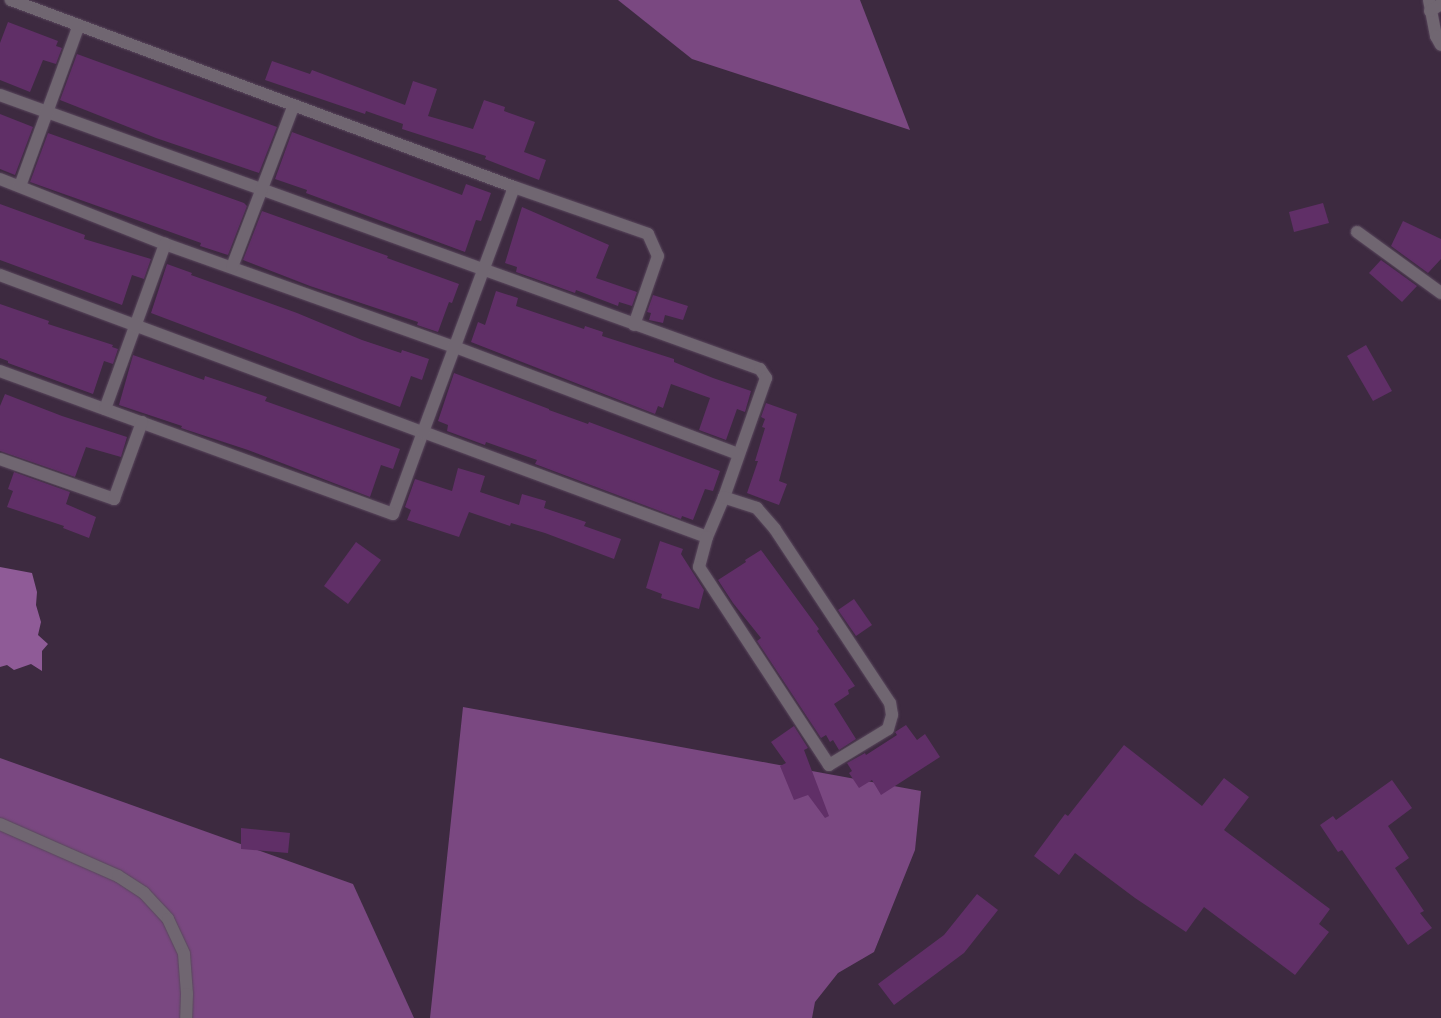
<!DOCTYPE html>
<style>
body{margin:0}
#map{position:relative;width:1441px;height:1018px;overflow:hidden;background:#3d2a40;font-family:"Libre Baskerville",serif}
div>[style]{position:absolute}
.forest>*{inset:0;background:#7a4881}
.water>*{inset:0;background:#8f5b97}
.building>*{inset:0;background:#602f67}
.roads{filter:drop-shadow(0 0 1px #59475c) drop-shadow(0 0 1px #59475c)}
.minor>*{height:12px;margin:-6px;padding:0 6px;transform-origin:6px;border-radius:6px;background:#706671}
.tertiary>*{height:12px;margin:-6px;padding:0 6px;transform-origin:6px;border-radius:6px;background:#706671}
span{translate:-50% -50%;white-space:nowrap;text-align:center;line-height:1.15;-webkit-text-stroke:4.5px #332036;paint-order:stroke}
</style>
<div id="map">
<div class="forest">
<div style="clip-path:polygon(618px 0,860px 0,910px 130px,692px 59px)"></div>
<div style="clip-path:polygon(463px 707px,921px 791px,915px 850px,874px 952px,838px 973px,815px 1002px,812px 1018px,430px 1018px)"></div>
<div style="clip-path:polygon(0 758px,353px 884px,414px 1018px,0 1018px)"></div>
</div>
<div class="water">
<div style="clip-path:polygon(0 567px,32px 573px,37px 592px,36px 605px,41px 622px,38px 635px,48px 644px,42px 651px,42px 671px,31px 664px,14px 670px,7px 665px,0 667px)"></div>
</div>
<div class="building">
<div style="clip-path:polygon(8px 22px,58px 41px,56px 46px,62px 48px,56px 64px,43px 60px,30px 92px,0 80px,0 43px)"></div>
<div style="clip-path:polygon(77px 54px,277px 127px,259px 173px,156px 138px,60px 100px)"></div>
<div style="clip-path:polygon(272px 61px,310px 74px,312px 70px,405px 105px,413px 81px,437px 89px,428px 116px,473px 129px,484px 100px,505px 107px,504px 111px,535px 122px,524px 152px,546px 160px,539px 180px,485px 159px,486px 156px,402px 129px,403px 124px,366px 111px,365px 114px,265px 80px)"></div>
<div style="clip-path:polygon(0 114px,33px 127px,15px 175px,0 169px)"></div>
<div style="clip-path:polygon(292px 132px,462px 195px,466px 184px,491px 193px,481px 221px,476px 220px,465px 252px,306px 193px,307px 190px,275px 179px)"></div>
<div style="clip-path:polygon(48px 133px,244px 203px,247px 206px,228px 255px,200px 246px,201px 243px,137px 220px,30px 182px)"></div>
<div style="clip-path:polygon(1323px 203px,1329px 223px,1294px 232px,1289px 212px)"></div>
<div style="clip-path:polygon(0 204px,85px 235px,84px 239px,151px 259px,144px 279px,132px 275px,122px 305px,0 260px)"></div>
<div style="clip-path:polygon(522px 207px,609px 245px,596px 278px,637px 292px,632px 306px,619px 302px,618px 306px,576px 290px,575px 293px,516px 272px,517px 267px,505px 263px)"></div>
<div style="clip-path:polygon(262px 211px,388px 256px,387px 258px,459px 284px,452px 303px,449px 302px,438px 332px,417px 325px,418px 322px,310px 286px,243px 260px)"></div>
<div style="clip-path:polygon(1403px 221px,1441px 239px,1441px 259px,1428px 273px,1391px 246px)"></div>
<div style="clip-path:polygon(1381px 260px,1417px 286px,1402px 302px,1369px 273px)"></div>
<div style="clip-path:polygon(167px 264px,192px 273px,191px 275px,297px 313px,362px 340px,401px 353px,402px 350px,429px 359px,422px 380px,411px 376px,400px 407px,151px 313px)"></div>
<div style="clip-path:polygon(496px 291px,518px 298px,516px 306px,584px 329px,585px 326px,603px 332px,602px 336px,674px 359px,674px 362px,713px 378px,751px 391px,745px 412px,737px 409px,726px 440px,699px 430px,710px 398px,671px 384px,663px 408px,658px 406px,655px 414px,471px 342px,478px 322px,485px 325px)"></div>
<div style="clip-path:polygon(653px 295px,688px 306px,683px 320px,665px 315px,663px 323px,649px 320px,651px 313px,647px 312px)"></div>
<div style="clip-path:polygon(0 304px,49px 321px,48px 324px,113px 345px,112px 347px,118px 349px,113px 364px,104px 361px,93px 394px,8px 363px,8px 361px,0 358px)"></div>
<div style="clip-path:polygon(1366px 345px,1392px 391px,1373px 401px,1347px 356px)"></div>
<div style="clip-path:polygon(133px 355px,204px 380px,205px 376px,226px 383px,267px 397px,265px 401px,400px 449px,393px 469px,381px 465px,370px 497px,248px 450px,181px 428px,182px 426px,119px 405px)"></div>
<div style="clip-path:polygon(454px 373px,549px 409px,549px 410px,588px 424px,589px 422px,720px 471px,713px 491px,705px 489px,693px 520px,682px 516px,681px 519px,535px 464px,537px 460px,486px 442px,485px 445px,447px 431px,448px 425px,438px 421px)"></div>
<div style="clip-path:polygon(5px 394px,62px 416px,127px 437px,121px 457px,86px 447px,75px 477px,0 451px,0 406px)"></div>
<div style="clip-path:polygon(766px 403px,797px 414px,779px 481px,787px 484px,779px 505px,747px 493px,758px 461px,755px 461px,765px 428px,762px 427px,765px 419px,761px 417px)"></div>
<div style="clip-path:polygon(458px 468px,485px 476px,480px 492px,519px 505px,522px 494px,546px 501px,544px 508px,586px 522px,584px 526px,621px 539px,614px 559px,545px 533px,511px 523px,510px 526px,469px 512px,459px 537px,407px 520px,411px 510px,405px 507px,415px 479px,452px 491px)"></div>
<div style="clip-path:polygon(14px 472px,70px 492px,66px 504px,96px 517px,89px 538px,63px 528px,64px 526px,7px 507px,13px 491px,8px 489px)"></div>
<div style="clip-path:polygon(660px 541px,683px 549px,681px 554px,704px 590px,699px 609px,661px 598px,662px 594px,646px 588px)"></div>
<div style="clip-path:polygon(356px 542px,381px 560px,348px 604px,324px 586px)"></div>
<div style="clip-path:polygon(761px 550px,819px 629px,817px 631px,855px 686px,848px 690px,849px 694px,834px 704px,856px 739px,839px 750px,833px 740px,830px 742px,826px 735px,821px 738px,757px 641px,761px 638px,733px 603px,718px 580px,746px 562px,745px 560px)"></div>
<div style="clip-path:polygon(854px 599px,872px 625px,856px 636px,838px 610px)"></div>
<div style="clip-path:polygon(906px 725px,917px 740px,925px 734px,940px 757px,881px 795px,872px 780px,859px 788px,849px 773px,852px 771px,847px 763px,865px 753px,866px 755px,897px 735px,895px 732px)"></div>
<div style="clip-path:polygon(794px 726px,808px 748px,804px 750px,829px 816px,825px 818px,808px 795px,794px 800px,780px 766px,786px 763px,771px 742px)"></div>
<div style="clip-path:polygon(1124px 745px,1202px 806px,1224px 778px,1249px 797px,1224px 830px,1330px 909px,1319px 924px,1329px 932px,1295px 975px,1204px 907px,1186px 932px,1135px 898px,1075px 853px,1059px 875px,1034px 856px,1065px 814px,1068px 816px)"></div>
<div style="clip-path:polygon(1392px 780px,1412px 808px,1388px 826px,1409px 858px,1395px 868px,1424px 911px,1420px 913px,1432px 928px,1408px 945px,1342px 850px,1338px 852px,1320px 825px,1333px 816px,1336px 820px)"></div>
<div style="clip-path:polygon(241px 828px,290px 833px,288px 853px,241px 849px)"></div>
<div style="clip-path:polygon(977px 894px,998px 910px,964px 953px,894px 1005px,878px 984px,944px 935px)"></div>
</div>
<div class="roads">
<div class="minor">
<div style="left:1429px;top:0;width:37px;rotate:79deg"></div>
<div style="left:1436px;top:36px;width:10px;rotate:61deg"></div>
<div style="left:1430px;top:11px;width:13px;rotate:-32deg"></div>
<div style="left:0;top:95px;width:808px;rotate:19.83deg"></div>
<div style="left:760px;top:369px;width:11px;rotate:56deg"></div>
<div style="left:766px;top:378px;width:126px;rotate:109.4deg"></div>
<div style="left:724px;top:497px;width:43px;rotate:113deg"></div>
<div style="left:707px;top:537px;width:303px;rotate:-159.7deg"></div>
<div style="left:423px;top:432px;width:87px;rotate:110.1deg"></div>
<div style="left:393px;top:514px;width:418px;rotate:-160deg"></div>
<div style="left:0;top:179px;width:177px;rotate:21.5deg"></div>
<div style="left:165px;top:244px;width:308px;rotate:19.6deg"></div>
<div style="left:455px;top:347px;width:303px;rotate:20.7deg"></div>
<div style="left:20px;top:186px;width:171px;rotate:-69.9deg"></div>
<div style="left:514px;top:187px;width:142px;rotate:19.3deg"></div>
<div style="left:648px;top:234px;width:24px;rotate:66deg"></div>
<div style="left:658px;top:256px;width:73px;rotate:109.2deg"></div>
<div style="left:1357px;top:232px;width:104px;rotate:36deg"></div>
<div style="left:232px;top:267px;width:173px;rotate:-69.1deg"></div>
<div style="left:105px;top:409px;width:176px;rotate:-70deg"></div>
<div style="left:0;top:459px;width:121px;rotate:19.3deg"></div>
<div style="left:114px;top:499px;width:82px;rotate:-70deg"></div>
<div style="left:707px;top:537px;width:31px;rotate:105deg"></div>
<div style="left:699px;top:567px;width:237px;rotate:56.7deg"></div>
<div style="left:829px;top:765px;width:69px;rotate:-31.4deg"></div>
<div style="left:888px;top:729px;width:15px;rotate:-74deg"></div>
<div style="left:892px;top:715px;width:12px;rotate:-99deg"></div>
<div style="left:890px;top:703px;width:209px;rotate:-123.5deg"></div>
<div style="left:775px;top:529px;width:28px;rotate:-131deg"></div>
<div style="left:757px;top:508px;width:35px;rotate:-162deg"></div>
<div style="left:0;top:824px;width:129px;rotate:23.8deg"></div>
<div style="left:118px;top:876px;width:31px;rotate:33deg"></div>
<div style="left:144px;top:893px;width:35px;rotate:47deg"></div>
<div style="left:168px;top:919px;width:38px;rotate:65deg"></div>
<div style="left:184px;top:954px;width:40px;rotate:85.7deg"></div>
<div style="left:187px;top:994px;width:24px;rotate:92deg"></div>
</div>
<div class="tertiary">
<div style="left:0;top:275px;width:451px;rotate:20.4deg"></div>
<div style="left:423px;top:432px;width:261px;rotate:-69.6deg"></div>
<div style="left:514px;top:187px;width:537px;rotate:-159.61deg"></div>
</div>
</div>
</div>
